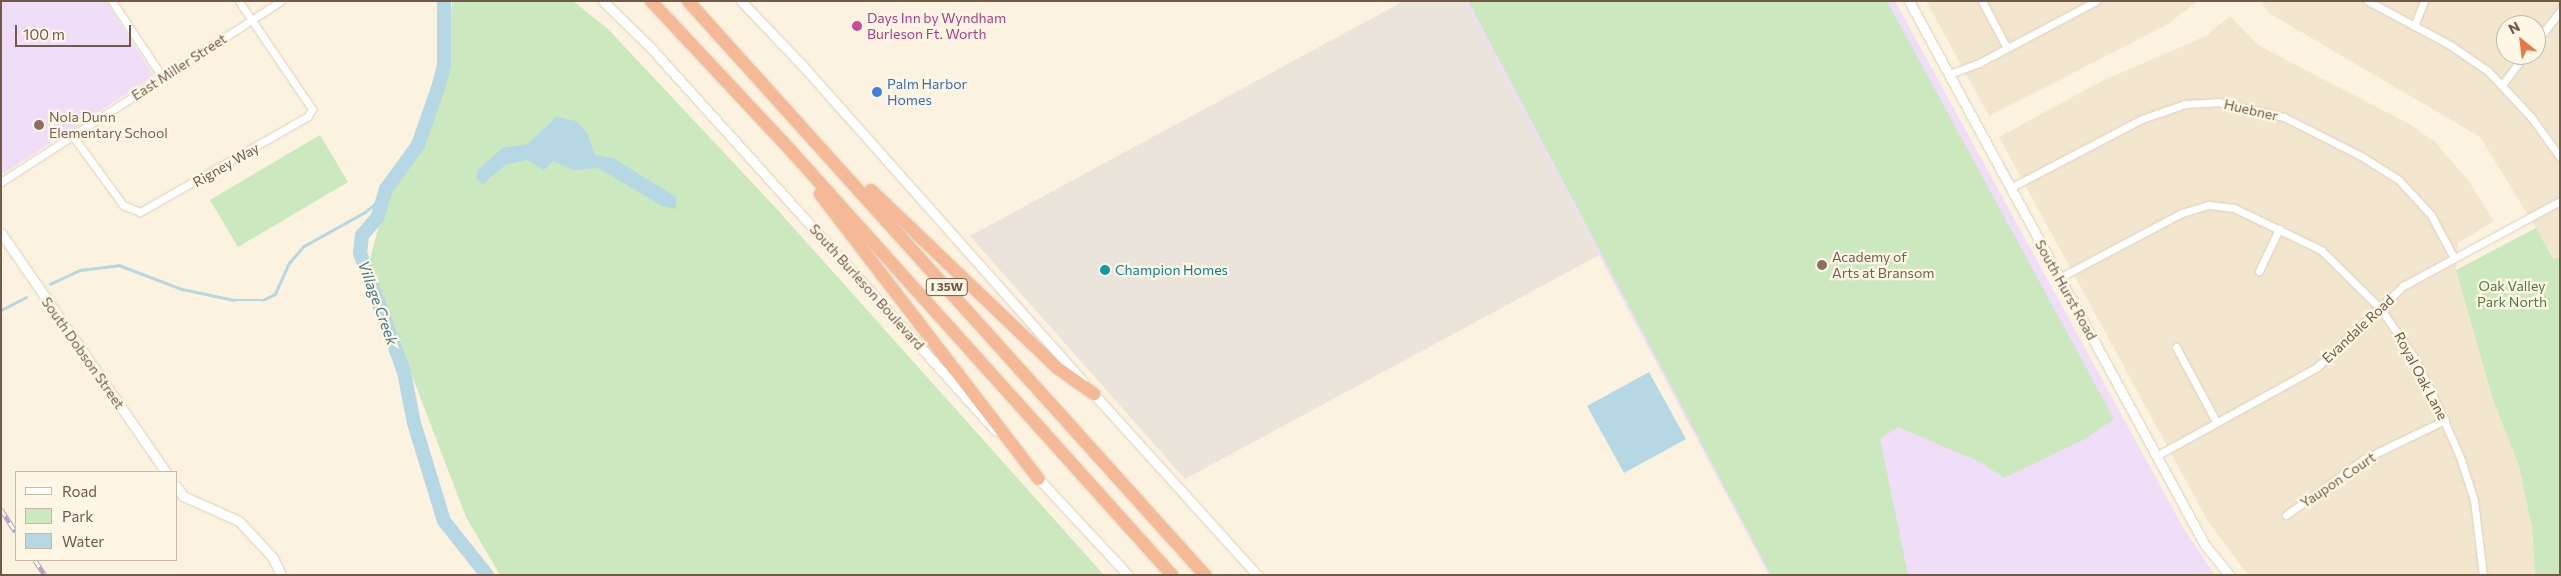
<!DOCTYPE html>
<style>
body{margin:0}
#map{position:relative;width:2561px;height:576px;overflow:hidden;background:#fbf3df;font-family:Commissioner,sans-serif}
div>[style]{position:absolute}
.residential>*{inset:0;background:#f3e6ce}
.industrial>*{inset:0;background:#eae4db}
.education>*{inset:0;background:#f0ddf7}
.green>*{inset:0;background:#cbe8bf}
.water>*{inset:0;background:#b5d8e4}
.stream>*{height:2.5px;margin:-1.25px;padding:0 1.25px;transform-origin:1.25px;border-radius:1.25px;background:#b5d8e4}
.river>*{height:14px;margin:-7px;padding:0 7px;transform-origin:7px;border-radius:7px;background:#b5d8e4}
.roads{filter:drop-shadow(0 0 1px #dfd0bc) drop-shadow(0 0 1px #dfd0bc)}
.minor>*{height:7px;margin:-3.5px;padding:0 3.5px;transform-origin:3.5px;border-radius:3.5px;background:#fff}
.tertiary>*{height:9px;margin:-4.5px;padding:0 4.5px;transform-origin:4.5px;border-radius:4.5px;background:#fff}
.secondary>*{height:9px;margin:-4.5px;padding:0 4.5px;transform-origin:4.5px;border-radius:4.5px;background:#fff}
.motorway>*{height:12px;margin:-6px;padding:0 6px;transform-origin:6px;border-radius:6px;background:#f5b997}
.rail>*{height:4.5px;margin-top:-2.25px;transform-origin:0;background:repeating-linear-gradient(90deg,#fff7e5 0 8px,#b6a0c3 0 16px);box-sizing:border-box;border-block:1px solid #b6a0c3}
.dots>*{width:14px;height:14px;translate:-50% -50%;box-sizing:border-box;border:2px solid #fff7e5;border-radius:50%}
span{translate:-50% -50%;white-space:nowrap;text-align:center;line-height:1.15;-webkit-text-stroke:4.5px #fff7e5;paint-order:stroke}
.shield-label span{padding:1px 4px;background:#fff7e5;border:1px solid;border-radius:4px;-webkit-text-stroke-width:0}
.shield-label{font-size:12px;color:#715b48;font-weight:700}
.hotel-label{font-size:14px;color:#b23c85}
.left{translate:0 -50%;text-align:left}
.street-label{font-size:14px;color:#715b48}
.shop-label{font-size:14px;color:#366cbe}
.education-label{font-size:14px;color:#785e54}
.culture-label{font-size:14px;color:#0d838f}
.park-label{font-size:14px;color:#4f7c43}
.water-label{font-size:15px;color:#45788b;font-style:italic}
.frame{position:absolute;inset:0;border:2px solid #715b48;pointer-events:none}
.legend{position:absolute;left:15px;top:471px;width:162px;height:90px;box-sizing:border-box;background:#fff7e5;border:1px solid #c6b9a6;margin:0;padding:6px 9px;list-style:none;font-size:15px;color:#715b48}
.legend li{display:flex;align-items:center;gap:10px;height:25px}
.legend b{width:25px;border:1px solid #c6b9a6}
.north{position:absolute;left:2496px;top:15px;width:50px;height:50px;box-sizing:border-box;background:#fff7e5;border:1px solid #c6b9a6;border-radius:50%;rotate:331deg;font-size:14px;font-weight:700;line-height:20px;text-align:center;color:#715b48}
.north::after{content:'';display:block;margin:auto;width:18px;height:22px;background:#e47946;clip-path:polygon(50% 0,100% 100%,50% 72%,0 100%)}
.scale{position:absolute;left:15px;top:25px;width:116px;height:22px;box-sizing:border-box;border:2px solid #715b48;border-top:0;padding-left:6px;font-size:15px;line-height:18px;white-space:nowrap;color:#715b48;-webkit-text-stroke:4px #fff7e5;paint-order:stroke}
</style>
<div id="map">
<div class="residential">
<div style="clip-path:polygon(1926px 1px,2198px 1px,2168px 24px,1989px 116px)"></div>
<div style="clip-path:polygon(evenodd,2261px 1px,2560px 1px,2560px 257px,2555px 259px,2480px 137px,2269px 13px,2261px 1px,2506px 25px,2536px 25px,2536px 55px,2506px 55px,2506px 25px)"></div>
<div style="clip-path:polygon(2230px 16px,2258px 45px,2411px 125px,2435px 142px,2468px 180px,2494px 221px,2458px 243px,2456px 270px,2493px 400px,2519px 466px,2532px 528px,2535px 575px,2248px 575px,2209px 523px,1999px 137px,2104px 80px,2206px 36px)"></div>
</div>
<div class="industrial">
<div style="clip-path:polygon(1404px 1px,1468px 1px,1603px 253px,1185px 479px,970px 236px)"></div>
</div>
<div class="education">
<div style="clip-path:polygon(1px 1px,106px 1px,154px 76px,1px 175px)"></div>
<div style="clip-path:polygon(1464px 1px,1895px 1px,2184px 529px,2215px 575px,1769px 575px)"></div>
</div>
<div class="green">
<div style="clip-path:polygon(452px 1px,573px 1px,608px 29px,775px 207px,1104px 575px,500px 575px,466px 517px,369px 263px,389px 188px,421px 149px,448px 68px)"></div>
<div style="clip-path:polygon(1468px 1px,1887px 1px,2114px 419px,2085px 439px,2004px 478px,1980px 462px,1898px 427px,1880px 439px,1908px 575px,1771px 575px)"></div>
<div style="clip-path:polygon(320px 135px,348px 182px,238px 247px,210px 200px)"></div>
<div style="clip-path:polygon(2536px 228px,2554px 259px,2560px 257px,2560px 575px,2535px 575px,2532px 528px,2519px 466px,2493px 400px,2456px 270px)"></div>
</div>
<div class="water">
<div style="clip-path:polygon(556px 117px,576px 121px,587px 133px,595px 155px,613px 158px,676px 197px,676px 209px,662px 206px,598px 168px,573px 170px,553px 161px,544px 170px,527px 160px,505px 165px,483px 184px,476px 179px,478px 170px,502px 148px,528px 144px)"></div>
<div style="clip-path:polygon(1649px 372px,1686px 439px,1624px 473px,1587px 406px)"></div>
</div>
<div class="stream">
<div style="left:50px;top:284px;width:33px;rotate:-25deg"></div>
<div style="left:80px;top:270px;width:39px;rotate:-7deg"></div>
<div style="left:119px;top:265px;width:67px;rotate:20.9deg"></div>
<div style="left:182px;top:289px;width:53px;rotate:11.9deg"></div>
<div style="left:234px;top:300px;width:29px"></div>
<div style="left:263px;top:300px;width:13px;rotate:-27deg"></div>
<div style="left:275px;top:294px;width:34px;rotate:-66deg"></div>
<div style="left:289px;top:263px;width:23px;rotate:-49deg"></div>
<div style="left:304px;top:246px;width:70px;rotate:-29.1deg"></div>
<div style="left:365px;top:212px;width:22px;rotate:-39deg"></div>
<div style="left:1px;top:310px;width:28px;rotate:-27deg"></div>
</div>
<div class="river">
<div style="left:444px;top:1px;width:64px;rotate:90deg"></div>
<div style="left:444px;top:65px;width:21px;rotate:104deg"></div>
<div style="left:439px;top:85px;width:64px;rotate:109.3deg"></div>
<div style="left:418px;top:145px;width:54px;rotate:126deg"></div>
<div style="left:386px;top:189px;width:30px;rotate:107deg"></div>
<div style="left:377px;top:218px;width:23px;rotate:131deg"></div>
<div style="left:362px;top:235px;width:18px;rotate:96deg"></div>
<div style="left:360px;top:253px;width:127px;rotate:69.7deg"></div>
<div style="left:404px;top:372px;width:52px;rotate:78.9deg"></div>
<div style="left:414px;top:423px;width:102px;rotate:73deg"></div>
<div style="left:444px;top:521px;width:69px;rotate:51.5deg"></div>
</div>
<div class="roads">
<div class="minor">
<div style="left:112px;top:1px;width:92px;rotate:56.5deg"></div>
<div style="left:1982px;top:1px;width:53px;rotate:62deg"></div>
<div style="left:2368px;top:1px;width:93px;rotate:28.2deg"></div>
<div style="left:2450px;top:45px;width:46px;rotate:34.4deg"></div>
<div style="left:2488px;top:71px;width:63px;rotate:46.9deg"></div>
<div style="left:2531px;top:117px;width:49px;rotate:54.1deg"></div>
<div style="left:2414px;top:26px;width:27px;rotate:-68deg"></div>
<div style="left:2536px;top:42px;width:39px;rotate:-52deg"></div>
<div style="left:1949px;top:74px;width:32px;rotate:-20deg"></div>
<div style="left:1979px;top:63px;width:132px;rotate:-27.9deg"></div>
<div style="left:2502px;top:85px;width:38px;rotate:-53deg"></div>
<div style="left:72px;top:135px;width:87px;rotate:53.9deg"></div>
<div style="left:123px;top:205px;width:18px;rotate:22deg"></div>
<div style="left:140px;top:212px;width:193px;rotate:-29.7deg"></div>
<div style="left:308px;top:116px;width:8px;rotate:-60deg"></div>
<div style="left:312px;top:109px;width:130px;rotate:-124.1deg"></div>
<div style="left:1px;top:182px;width:333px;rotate:-32.9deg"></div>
<div style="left:2010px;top:188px;width:149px;rotate:-27.6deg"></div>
<div style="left:2142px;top:119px;width:46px;rotate:-19.2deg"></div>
<div style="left:2185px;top:104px;width:33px;rotate:-3deg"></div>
<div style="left:2218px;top:102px;width:68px;rotate:12.8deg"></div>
<div style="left:2284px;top:117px;width:86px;rotate:26.9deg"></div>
<div style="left:2361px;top:156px;width:45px;rotate:32.3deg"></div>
<div style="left:2399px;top:180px;width:47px;rotate:47.6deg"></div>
<div style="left:2431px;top:215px;width:49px;rotate:61.9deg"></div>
<div style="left:2259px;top:271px;width:47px;rotate:-64.5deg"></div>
<div style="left:2059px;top:278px;width:139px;rotate:-27.9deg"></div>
<div style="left:2182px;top:213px;width:28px;rotate:-17deg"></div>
<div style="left:2209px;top:205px;width:25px;rotate:7deg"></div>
<div style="left:2234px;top:208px;width:97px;rotate:25.8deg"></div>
<div style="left:2321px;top:250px;width:83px;rotate:44.5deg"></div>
<div style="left:2380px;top:308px;width:58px;rotate:55.5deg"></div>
<div style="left:2413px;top:356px;width:37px;rotate:63deg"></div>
<div style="left:2430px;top:389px;width:74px;rotate:66.2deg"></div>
<div style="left:2460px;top:457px;width:45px;rotate:72deg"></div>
<div style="left:2474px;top:500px;width:76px;rotate:83.2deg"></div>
<div style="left:2176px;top:347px;width:86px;rotate:61.7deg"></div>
<div style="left:2156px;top:456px;width:184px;rotate:-28.9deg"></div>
<div style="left:2317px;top:367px;width:118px;rotate:-43.3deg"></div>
<div style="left:2403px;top:286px;width:179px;rotate:-28.4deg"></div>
<div style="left:2286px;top:515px;width:96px;rotate:-35.7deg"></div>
<div style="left:2364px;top:459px;width:90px;rotate:-25.7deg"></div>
</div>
<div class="tertiary">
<div style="left:1909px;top:1px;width:619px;rotate:61.45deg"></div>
<div style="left:2205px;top:545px;width:38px;rotate:51deg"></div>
<div style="left:1px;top:233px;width:290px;rotate:55.4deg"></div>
<div style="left:176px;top:486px;width:12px;rotate:55deg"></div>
<div style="left:183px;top:496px;width:61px;rotate:24.1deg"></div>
<div style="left:239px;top:521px;width:50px;rotate:47.4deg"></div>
<div style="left:273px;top:558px;width:19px;rotate:65deg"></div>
</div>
<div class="secondary">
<div style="left:603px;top:1px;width:67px;rotate:44.4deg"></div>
<div style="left:651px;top:48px;width:515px;rotate:47.99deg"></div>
<div style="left:741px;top:1px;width:90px;rotate:46.4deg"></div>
<div style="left:803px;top:66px;width:421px;rotate:48.4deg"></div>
<div style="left:1091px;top:391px;width:248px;rotate:47.9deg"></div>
<div style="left:1036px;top:476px;width:135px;rotate:47.1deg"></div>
</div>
<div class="motorway">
<div style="left:651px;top:1px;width:195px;rotate:46.9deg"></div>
<div style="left:784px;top:143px;width:581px;rotate:48.07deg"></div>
<div style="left:688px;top:1px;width:773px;rotate:47.99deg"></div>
<div style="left:871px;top:190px;width:256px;rotate:43.7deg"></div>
<div style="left:1056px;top:367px;width:47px;rotate:35.4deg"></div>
<div style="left:820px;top:194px;width:359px;rotate:52.5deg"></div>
</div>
</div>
<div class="rail">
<div style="left:1px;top:509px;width:27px;rotate:57deg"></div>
<div style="left:35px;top:560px;width:18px;rotate:56deg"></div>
</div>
<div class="dots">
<div style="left:857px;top:26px;background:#d1479c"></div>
<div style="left:877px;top:92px;background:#3f7fe0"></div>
<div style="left:39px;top:125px;background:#8d6e63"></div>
<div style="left:1822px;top:265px;background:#8d6e63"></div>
<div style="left:1105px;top:270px;background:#0f9aa8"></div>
</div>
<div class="shield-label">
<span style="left:947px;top:287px">I 35W</span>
</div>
<div class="hotel-label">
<span class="left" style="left:867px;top:26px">Days Inn by Wyndham<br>Burleson Ft. Worth</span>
</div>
<div class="street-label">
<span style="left:179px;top:67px;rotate:-33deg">East Miller Street</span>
<span style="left:2251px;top:110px;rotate:13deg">Huebner</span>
<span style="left:226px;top:165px;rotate:-30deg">Rigney Way</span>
<span style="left:867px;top:287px;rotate:48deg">South Burleson Boulevard</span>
<span style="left:2066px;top:290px;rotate:61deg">South Hurst Road</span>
<span style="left:2358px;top:329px;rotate:-43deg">Evandale Road</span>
<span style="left:83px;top:353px;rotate:55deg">South Dobson Street</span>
<span style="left:2421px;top:376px;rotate:62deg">Royal Oak Lane</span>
<span style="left:2338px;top:480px;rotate:-34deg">Yaupon Court</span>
</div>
<div class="shop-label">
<span class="left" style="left:887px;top:92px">Palm Harbor<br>Homes</span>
</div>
<div class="education-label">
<span class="left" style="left:49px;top:125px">Nola Dunn<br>Elementary School</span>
<span class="left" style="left:1832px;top:265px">Academy of<br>Arts at Bransom</span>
</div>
<div class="culture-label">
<span class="left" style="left:1115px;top:270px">Champion Homes</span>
</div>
<div class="park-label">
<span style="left:2512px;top:294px">Oak Valley<br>Park North</span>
</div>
<div class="water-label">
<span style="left:378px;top:303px;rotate:70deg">Village Creek</span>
</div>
<div class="frame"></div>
<ul class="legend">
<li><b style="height:6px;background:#fff"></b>Road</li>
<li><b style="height:14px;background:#cbe8bf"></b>Park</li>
<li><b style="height:14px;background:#b5d8e4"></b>Water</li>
</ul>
<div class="north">N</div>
<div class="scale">100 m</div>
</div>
